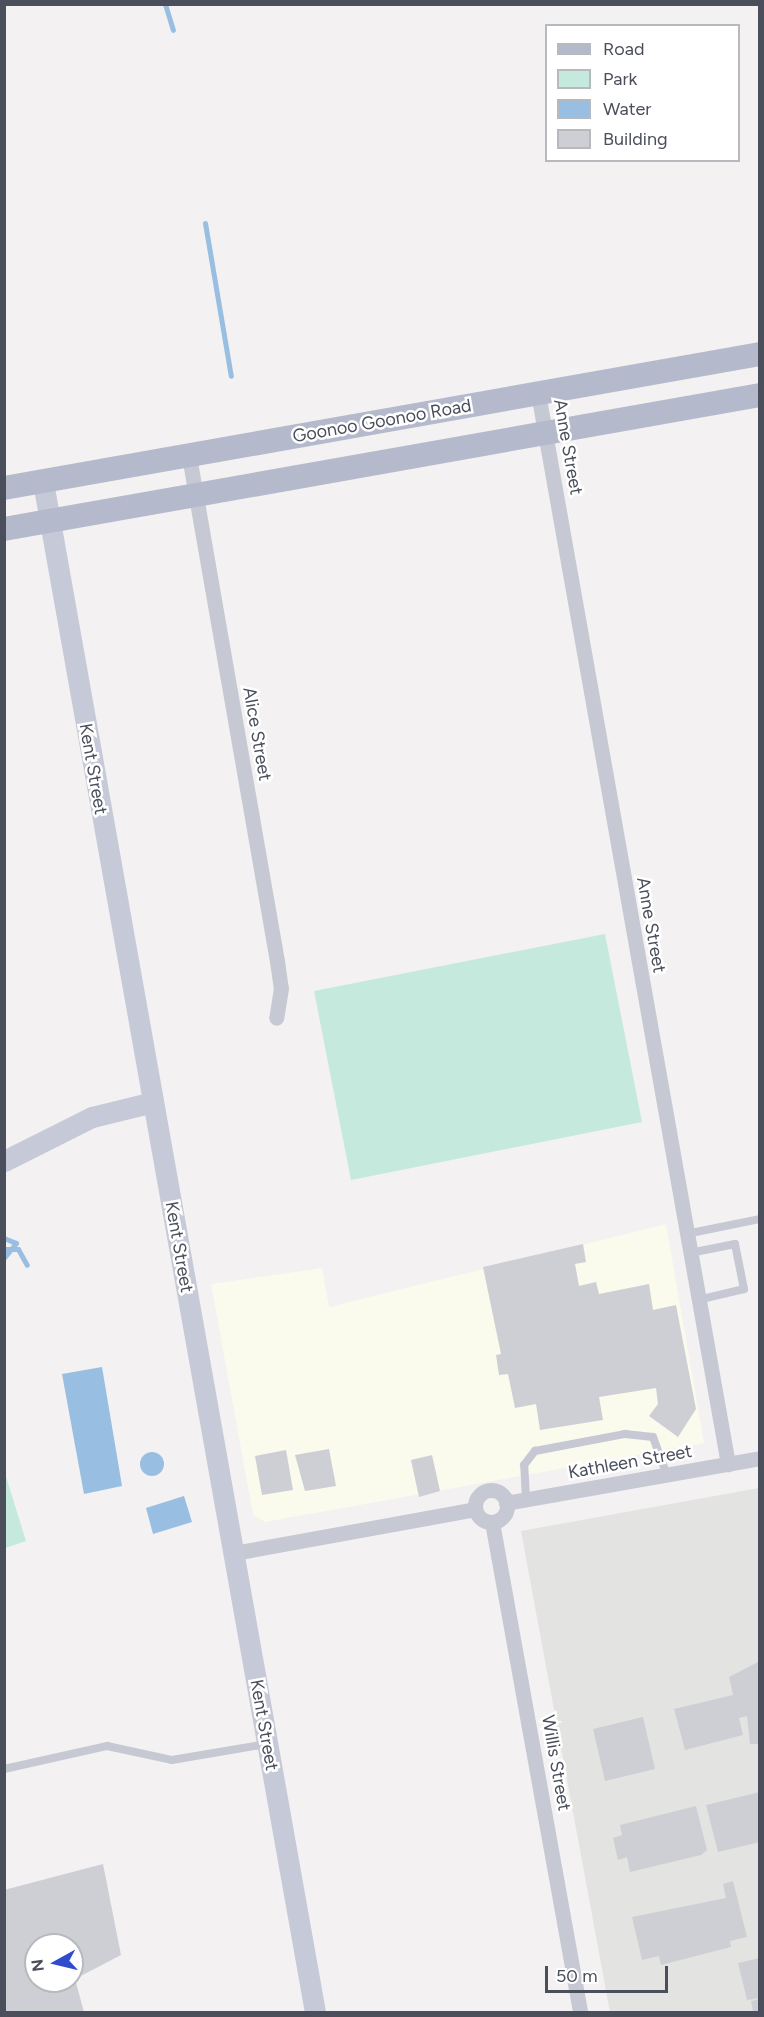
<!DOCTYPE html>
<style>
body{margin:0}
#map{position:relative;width:764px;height:2017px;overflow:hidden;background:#f3f1f1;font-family:Figtree,sans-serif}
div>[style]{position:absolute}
.commercial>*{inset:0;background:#fafaed}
.education>*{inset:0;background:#e3e3e2}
.green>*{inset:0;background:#c5eadd}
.water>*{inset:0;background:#98bfe2}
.round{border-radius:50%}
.stream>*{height:5px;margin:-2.5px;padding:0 2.5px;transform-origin:2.5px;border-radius:2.5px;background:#98bfe2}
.building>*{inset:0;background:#cecfd4}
.lane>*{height:8px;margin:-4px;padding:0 4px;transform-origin:4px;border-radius:4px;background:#c6c9d3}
.street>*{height:15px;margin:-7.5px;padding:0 7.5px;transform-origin:7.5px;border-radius:7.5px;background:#c6c9d3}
.street>.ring{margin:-7.5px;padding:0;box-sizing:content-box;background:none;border:15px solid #c6c9d3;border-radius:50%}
.secondary>*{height:21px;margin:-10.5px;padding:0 10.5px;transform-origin:10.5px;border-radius:10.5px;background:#c6c9d7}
.primary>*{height:24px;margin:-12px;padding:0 12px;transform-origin:12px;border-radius:12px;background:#b4bacc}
span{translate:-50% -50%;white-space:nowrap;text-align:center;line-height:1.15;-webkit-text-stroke:5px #fff;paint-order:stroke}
.street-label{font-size:18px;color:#4b4f5c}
.frame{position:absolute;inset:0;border:6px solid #4b4f5c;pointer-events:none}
.legend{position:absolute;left:545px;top:24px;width:195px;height:138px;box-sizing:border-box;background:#fff;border:2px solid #b7b9be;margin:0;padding:8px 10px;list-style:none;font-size:18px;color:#4b4f5c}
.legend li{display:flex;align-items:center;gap:12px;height:30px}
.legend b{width:30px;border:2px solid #b7b9be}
.north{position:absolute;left:24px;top:1933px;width:60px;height:60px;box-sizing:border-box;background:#fff;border:2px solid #b7b9be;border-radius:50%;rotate:262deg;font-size:16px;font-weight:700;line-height:24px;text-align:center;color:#4b4f5c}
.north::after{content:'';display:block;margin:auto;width:21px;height:27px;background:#304ccd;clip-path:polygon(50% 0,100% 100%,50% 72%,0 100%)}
.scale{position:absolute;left:545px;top:1966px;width:123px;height:27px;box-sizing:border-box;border:3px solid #4b4f5c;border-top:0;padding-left:8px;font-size:18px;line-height:21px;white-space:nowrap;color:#4b4f5c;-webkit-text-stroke:4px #fff;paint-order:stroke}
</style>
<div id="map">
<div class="commercial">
<div style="clip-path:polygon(666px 1224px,704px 1443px,265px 1522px,253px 1515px,211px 1284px,322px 1268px,329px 1307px)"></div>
</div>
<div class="education">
<div style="clip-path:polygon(759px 1488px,759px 2012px,610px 2012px,521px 1531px)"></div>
</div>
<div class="green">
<div style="clip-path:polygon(605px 934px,642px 1122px,351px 1180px,314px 991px)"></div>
<div style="clip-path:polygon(4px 1470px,26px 1541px,5px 1548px,4px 1548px)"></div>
</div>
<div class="water">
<div style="clip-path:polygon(102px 1367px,122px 1486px,84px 1494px,62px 1374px)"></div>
<div class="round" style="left:140px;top:1452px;width:24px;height:24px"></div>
<div style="clip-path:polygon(184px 1496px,192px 1522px,153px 1534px,146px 1508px)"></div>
</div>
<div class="stream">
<div style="left:165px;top:4px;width:27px;rotate:73deg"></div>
<div style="left:205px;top:223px;width:155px;rotate:80.4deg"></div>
<div style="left:4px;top:1238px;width:13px;rotate:23deg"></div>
<div style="left:16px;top:1243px;width:19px;rotate:129deg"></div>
<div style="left:4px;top:1249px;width:14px"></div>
<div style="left:18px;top:1249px;width:18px;rotate:61deg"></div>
</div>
<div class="building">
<div style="clip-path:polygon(583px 1244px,586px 1262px,575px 1264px,579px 1286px,596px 1282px,599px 1294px,649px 1284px,653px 1310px,676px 1305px,696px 1409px,678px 1437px,649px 1416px,658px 1404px,656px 1388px,599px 1397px,603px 1420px,540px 1430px,536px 1404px,515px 1408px,508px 1374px,499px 1375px,496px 1355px,501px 1354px,483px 1267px)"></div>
<div style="clip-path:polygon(329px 1449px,336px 1486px,305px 1491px,295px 1455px)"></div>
<div style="clip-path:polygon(286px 1450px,293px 1490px,262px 1495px,255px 1456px)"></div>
<div style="clip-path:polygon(432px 1455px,440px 1491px,419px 1497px,411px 1460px)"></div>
<div style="clip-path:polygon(760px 1661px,760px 1744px,750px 1744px,747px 1716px,739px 1718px,743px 1735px,685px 1750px,674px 1709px,733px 1695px,729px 1677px)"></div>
<div style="clip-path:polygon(643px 1717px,655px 1769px,605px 1781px,593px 1729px)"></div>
<div style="clip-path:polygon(760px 1792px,760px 1842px,718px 1852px,706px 1805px)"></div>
<div style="clip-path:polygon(696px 1806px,707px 1850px,701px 1855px,630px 1872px,627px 1857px,618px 1860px,613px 1838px,622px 1835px,620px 1825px)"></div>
<div style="clip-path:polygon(evenodd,103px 1864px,121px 1955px,75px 1979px,84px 2012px,4px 2012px,4px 1890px,103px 1864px,36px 1945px,72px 1945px,72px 1981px,36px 1981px,36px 1945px)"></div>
<div style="clip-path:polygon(733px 1881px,747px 1937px,730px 1941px,731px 1947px,661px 1965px,659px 1956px,642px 1960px,632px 1917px,726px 1898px,723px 1884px)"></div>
<div style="clip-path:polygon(760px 1958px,760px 1998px,747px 2000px,738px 1963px)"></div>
<div style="clip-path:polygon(760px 1999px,760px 2011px,753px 2012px,751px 2001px)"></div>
</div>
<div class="lane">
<div style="left:686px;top:1234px;width:76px;rotate:-11.5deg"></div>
<div style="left:690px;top:1253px;width:46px;rotate:-11.3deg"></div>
<div style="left:735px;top:1244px;width:46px;rotate:78.7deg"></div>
<div style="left:744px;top:1289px;width:47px;rotate:166.6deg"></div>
<div style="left:526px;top:1499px;width:34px;rotate:-93deg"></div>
<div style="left:524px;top:1465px;width:18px;rotate:-52deg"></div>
<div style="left:535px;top:1451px;width:92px;rotate:-10.7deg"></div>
<div style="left:625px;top:1434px;width:28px;rotate:6deg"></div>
<div style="left:653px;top:1437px;width:40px;rotate:69.8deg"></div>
<div style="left:4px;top:1769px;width:106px;rotate:-12.6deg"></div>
<div style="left:107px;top:1746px;width:66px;rotate:12.2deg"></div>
<div style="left:172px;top:1760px;width:96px;rotate:-9.6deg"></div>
</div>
<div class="street">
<div style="left:538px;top:393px;width:1088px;rotate:79.94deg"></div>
<div style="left:189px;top:456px;width:513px;rotate:80.12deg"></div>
<div style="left:277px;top:961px;width:27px;rotate:82deg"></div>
<div style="left:281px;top:988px;width:30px;rotate:99deg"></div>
<div class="ring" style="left:475px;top:1490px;width:17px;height:17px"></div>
<div style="left:506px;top:1503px;width:258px;rotate:-10deg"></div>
<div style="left:492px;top:1522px;width:498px;rotate:79.8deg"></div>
<div style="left:234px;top:1553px;width:245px;rotate:-10.3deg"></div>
</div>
<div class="secondary">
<div style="left:43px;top:482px;width:1554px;rotate:79.92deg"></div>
<div style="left:4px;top:1161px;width:98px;rotate:-26.6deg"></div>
<div style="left:92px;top:1117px;width:63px;rotate:-13.8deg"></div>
</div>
<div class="primary">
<div style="left:4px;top:488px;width:768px;rotate:-10.05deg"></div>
<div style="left:4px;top:529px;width:768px;rotate:-10.05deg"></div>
</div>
<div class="street-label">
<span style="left:382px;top:421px;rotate:-10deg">Goonoo Goonoo Road</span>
<span style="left:568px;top:447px;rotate:80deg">Anne Street</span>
<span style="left:257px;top:734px;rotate:80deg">Alice Street</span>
<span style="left:93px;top:769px;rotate:80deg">Kent Street</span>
<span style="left:651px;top:925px;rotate:80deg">Anne Street</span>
<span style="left:179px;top:1247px;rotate:80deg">Kent Street</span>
<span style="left:630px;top:1462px;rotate:-10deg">Kathleen Street</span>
<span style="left:264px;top:1725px;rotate:80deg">Kent Street</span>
<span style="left:556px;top:1763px;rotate:80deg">Willis Street</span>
</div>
<div class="frame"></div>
<ul class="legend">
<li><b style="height:8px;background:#b4bacc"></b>Road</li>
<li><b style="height:16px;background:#c5eadd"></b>Park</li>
<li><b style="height:16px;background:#98bfe2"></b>Water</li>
<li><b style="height:16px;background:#cecfd4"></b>Building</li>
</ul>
<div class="north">N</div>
<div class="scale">50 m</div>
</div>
